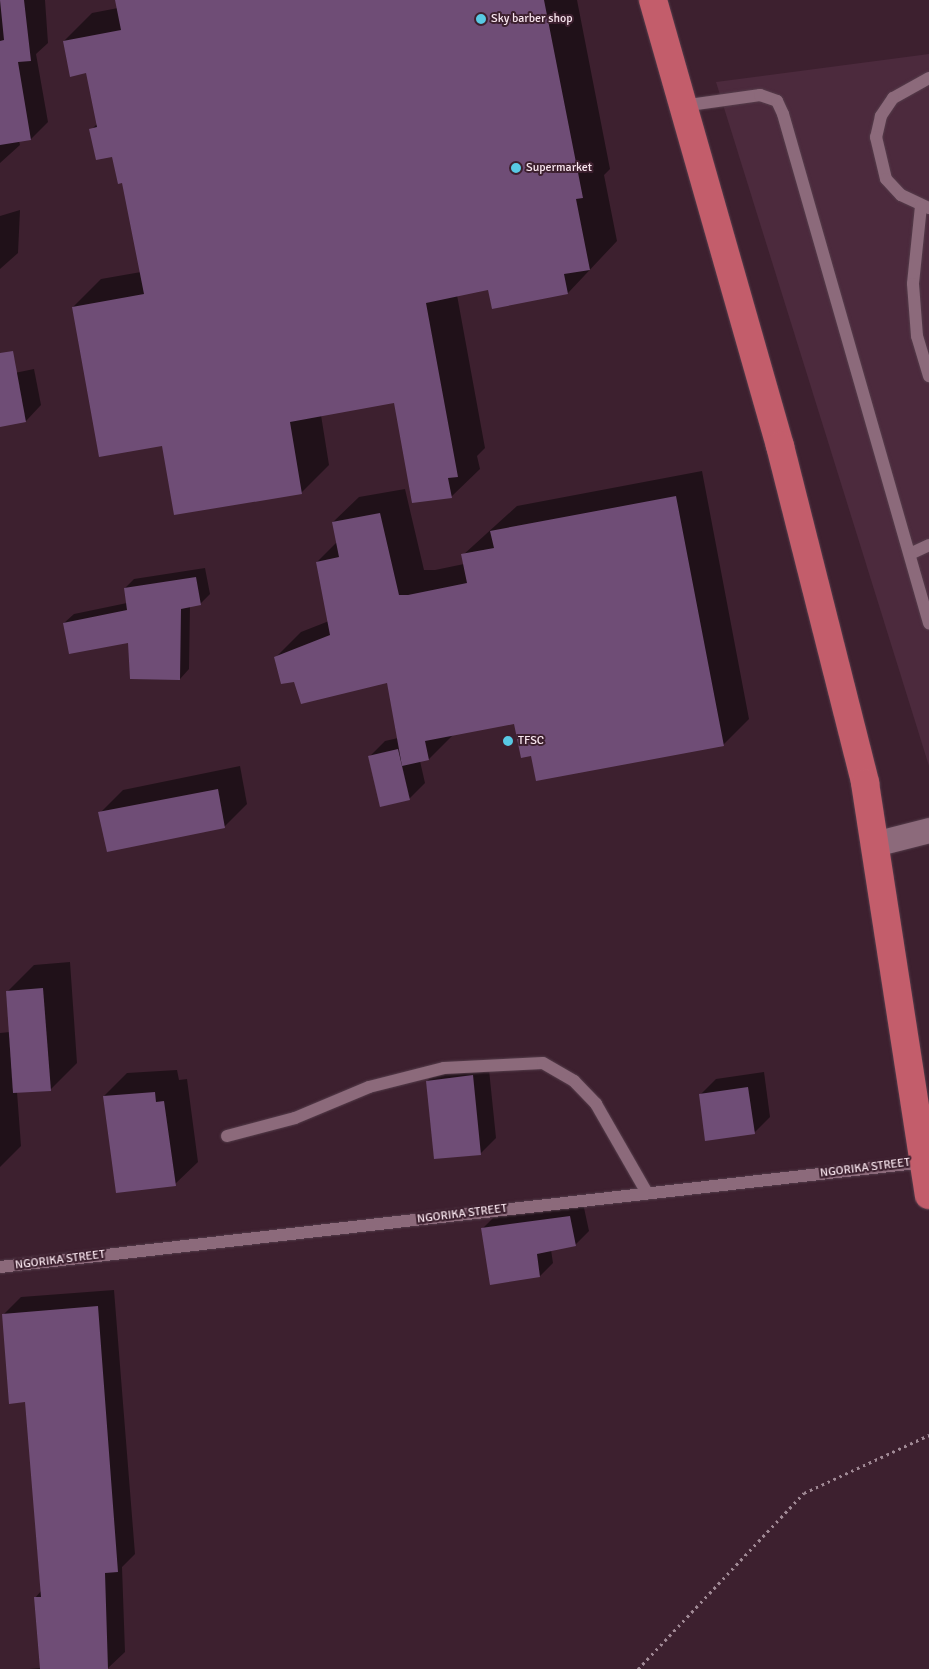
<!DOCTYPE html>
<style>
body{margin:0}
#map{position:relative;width:929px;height:1669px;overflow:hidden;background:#3d202f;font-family:Signika,sans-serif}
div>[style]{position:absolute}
.built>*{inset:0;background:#4c2a3d}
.shadow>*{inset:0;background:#0007}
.building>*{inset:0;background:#6f4d76}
.path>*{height:3px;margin-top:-1.5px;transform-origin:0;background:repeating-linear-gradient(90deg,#a08995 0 2.5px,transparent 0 6.5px)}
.roads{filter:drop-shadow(0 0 1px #553d4b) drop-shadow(0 0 1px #553d4b)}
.lane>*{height:12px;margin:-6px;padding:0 6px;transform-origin:6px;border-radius:6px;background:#8c6a7b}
.street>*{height:25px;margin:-12.5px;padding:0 12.5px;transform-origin:12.5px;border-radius:12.5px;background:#8c6a7b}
.highway>*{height:28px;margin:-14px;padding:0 14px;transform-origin:14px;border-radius:14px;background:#c35d6b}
.dots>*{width:14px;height:14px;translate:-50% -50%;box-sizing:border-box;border:2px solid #3d202f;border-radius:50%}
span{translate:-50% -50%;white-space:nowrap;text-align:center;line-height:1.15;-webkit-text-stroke:4px #3d202f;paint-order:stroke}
.poi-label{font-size:12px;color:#f8e5ee}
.left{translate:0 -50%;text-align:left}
.street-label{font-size:12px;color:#f8e5ee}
</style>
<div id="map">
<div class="built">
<div style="clip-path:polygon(929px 54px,929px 766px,716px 82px)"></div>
</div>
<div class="shadow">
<div style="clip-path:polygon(0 0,45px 0,48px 43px,36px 54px,48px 122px,31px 139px,19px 141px,20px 145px,0 163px)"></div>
<div style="clip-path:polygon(117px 0,577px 0,610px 169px,604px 175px,617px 241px,568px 293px,489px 289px,457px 295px,485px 448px,477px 456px,480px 469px,452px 496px,413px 502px,395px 401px,321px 415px,329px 465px,301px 493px,163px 444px,73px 307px,101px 279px,141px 272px,123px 182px,113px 155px,91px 130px,98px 123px,87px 72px,64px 41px,92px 13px,118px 8px)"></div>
<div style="clip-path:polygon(20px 210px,18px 253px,0 269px,0 216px)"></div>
<div style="clip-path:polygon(34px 369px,41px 405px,26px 421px,0 426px,0 376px)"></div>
<div style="clip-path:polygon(702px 471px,749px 719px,723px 745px,532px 755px,515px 723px,454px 734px,429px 759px,420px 761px,425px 783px,409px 799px,370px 756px,385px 741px,398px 738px,388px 681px,294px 680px,276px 657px,301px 632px,329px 621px,317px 562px,337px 542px,333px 522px,359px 497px,405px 489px,424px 570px,435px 570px,464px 564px,463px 555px,517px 506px)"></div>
<div style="clip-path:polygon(205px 568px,210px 594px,200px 604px,190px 606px,189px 669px,180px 679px,129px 641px,64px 623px,74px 614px,127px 603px,125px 588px,134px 579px)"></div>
<div style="clip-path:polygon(240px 766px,247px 804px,225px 826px,100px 813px,123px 790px)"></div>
<div style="clip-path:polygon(70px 962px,77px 1063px,50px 1090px,17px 1092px,21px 1146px,0 1167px,0 1033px,10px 1032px,7px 992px,34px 965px)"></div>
<div style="clip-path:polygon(488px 1060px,496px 1138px,480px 1154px,427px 1081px,443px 1066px)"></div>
<div style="clip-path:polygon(177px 1070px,179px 1080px,187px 1079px,198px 1162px,175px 1184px,104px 1096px,127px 1073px)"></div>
<div style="clip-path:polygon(764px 1072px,770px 1117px,755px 1132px,700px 1095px,716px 1079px)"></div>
<div style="clip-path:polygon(583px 1203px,589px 1231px,575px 1245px,551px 1250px,553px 1263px,540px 1276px,483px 1228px,496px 1215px)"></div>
<div style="clip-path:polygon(114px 1290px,135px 1554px,122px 1567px,125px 1652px,107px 1669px,29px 1669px,41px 1668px,35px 1598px,41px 1591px,26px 1401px,4px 1314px,21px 1297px)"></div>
</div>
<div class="building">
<div style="clip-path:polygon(0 0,24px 0,31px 61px,18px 62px,31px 140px,0 145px,0 41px,4px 40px)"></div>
<div style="clip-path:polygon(115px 0,544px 0,583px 198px,576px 199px,590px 270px,564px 274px,568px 294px,492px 309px,488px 290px,426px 303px,458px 477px,448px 478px,452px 498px,412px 503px,394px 403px,290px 422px,302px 494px,174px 515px,162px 446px,99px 457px,72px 307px,144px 294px,122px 183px,118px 184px,112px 157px,96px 160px,89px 129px,97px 127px,86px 73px,70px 77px,63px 41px,121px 30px)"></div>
<div style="clip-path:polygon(13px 351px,26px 422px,0 427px,0 353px)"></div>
<div style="clip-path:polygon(676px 496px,724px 746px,536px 781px,531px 756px,521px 758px,514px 724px,425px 741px,429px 760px,402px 766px,387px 683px,301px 704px,294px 682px,281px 684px,274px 657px,330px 635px,316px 562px,339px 557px,332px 522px,380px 513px,399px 595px,408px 595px,467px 583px,461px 554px,494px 548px,490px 531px)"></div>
<div style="clip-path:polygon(196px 577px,201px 605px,181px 609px,180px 680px,130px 679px,128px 643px,69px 654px,63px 623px,127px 610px,124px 588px)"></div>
<div style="clip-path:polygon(398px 749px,410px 800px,380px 807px,368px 756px)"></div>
<div style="clip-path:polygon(218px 789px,225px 828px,107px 852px,98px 812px)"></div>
<div style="clip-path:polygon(43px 988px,51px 1091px,13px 1093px,6px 991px)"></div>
<div style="clip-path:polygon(473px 1075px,481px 1155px,434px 1159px,426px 1081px)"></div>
<div style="clip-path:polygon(748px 1087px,755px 1134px,705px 1141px,699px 1094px)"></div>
<div style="clip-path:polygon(155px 1092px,156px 1102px,164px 1101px,176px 1186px,116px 1193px,103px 1096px)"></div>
<div style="clip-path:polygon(570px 1216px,576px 1246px,537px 1254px,540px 1277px,490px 1285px,481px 1228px)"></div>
<div style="clip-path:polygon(98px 1306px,118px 1572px,105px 1573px,108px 1669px,40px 1669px,34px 1597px,41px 1597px,25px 1402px,9px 1404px,2px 1314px)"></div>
</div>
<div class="path">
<div style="left:638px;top:1669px;width:242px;rotate:-46.7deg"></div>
<div style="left:804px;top:1493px;width:138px;rotate:-24.9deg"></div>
</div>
<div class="roads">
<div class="lane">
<div style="left:929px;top:78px;width:41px;rotate:150.9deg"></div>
<div style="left:893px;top:98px;width:22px;rotate:124deg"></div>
<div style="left:881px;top:116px;width:22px;rotate:103deg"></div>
<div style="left:876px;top:137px;width:43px;rotate:76.6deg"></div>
<div style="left:886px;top:179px;width:22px;rotate:47deg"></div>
<div style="left:901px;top:195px;width:31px;rotate:25deg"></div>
<div style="left:682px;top:106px;width:79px;rotate:-8deg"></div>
<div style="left:760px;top:95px;width:18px;rotate:19deg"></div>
<div style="left:777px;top:101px;width:14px;rotate:65deg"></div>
<div style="left:783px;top:114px;width:530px;rotate:74deg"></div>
<div style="left:921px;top:206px;width:78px;rotate:95.9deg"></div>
<div style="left:913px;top:284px;width:52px;rotate:85.6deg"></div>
<div style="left:917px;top:336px;width:42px;rotate:73.3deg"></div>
<div style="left:912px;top:553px;width:19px;rotate:-25deg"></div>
<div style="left:227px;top:1136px;width:70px;rotate:-14.8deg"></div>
<div style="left:295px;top:1118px;width:80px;rotate:-22.7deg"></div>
<div style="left:369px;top:1087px;width:77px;rotate:-14.2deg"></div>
<div style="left:444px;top:1068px;width:99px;rotate:-2.9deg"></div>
<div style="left:543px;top:1063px;width:36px;rotate:30deg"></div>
<div style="left:574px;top:1081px;width:32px;rotate:46deg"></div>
<div style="left:596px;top:1104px;width:103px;rotate:60.2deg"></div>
<div style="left:0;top:1267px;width:932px;rotate:-6.47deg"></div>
</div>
<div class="street">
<div style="left:878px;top:843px;width:53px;rotate:-14.3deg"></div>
</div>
<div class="highway">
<div style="left:653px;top:0;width:464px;rotate:74.1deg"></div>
<div style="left:780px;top:446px;width:348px;rotate:75.8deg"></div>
<div style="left:865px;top:783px;width:417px;rotate:81.2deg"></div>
</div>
</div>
<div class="dots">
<div style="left:481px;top:19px;background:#58c9e4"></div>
<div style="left:516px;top:168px;background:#58c9e4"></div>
<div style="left:508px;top:741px;background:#58c9e4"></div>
</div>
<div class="poi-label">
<span class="left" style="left:491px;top:19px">Sky barber shop</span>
<span class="left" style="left:526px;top:168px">Supermarket</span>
<span class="left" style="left:518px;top:741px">TFSC</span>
</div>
<div class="street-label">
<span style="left:865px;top:1168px;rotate:-7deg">NGORIKA STREET</span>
<span style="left:462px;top:1214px;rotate:-7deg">NGORIKA STREET</span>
<span style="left:60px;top:1260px;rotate:-7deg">NGORIKA STREET</span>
</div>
</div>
